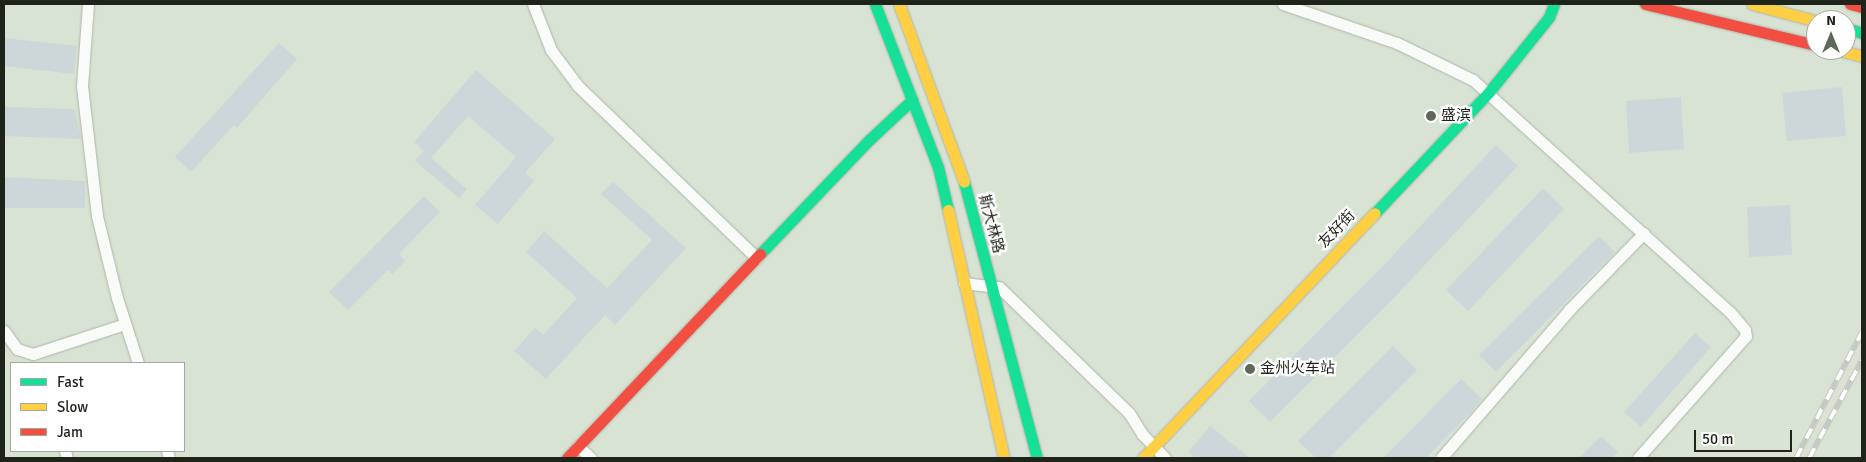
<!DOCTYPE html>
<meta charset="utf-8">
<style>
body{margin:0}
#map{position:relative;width:1866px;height:462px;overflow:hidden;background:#d9e3d3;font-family:Signika,"Noto Sans SC",sans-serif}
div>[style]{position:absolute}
.building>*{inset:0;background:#ccd7da}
.roads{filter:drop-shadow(0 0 1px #aeb5a9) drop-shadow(0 0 1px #aeb5a9)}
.street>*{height:11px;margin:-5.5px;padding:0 5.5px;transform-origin:5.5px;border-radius:5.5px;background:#f9fbf8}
.fast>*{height:11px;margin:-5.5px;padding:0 5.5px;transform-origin:5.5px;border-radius:5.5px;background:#16e098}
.slow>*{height:11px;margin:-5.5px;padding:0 5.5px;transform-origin:5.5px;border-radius:5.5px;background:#ffcf43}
.jam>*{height:11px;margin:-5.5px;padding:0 5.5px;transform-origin:5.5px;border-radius:5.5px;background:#f24e42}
.rail>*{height:5.5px;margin-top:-2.75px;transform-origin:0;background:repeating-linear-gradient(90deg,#fff 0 11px,#c5c9c4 0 22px);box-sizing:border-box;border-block:1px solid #c5c9c4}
.dots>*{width:14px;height:14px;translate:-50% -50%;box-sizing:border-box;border:2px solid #fff;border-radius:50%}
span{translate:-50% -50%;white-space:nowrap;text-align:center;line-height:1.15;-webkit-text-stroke:4.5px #fff;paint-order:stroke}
.poi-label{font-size:15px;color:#1e241a}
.left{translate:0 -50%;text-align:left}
.street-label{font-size:15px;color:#1e241a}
.frame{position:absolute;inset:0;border:5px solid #1e241a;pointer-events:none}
.legend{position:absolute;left:10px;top:362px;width:175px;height:90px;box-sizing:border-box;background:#fff;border:1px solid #a5a7a3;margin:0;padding:6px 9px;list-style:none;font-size:15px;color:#1e241a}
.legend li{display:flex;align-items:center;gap:10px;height:25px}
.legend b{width:25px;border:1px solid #a5a7a3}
.north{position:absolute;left:1806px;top:10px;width:50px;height:50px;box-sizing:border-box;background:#fff;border:1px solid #a5a7a3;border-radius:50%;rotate:0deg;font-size:14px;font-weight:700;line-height:20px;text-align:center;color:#1e241a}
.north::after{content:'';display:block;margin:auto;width:18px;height:22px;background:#5f675b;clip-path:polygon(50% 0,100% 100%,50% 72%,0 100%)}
.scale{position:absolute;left:1694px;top:430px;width:98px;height:22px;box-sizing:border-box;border:2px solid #1e241a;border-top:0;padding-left:6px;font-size:15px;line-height:18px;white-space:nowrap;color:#1e241a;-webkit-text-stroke:4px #fff;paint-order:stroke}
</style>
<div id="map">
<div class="building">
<div style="clip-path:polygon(4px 38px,77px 46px,74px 74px,4px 66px)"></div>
<div style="clip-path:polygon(279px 43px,297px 59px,237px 128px,234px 125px,191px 172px,175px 157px)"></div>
<div style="clip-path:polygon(476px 70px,555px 139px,525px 173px,534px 181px,498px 224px,475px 205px,516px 157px,468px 116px,431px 158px,467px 189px,459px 198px,415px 161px,424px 151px,414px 142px)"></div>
<div style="clip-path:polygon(1842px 87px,1846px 136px,1787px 141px,1782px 93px)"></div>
<div style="clip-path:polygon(1681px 97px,1684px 149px,1629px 153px,1626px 101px)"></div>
<div style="clip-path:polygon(4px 107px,75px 109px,81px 139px,4px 136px)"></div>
<div style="clip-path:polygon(1496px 145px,1518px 166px,1391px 301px,1270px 422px,1249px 401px,1382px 267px)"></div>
<div style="clip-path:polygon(4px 177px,85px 181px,85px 208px,4px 208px)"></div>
<div style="clip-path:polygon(613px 182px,686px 248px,615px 325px,605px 315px,546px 379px,514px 351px,535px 328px,543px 335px,577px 298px,526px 252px,544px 231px,607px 288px,652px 240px,601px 194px)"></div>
<div style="clip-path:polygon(1543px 188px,1564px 209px,1468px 311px,1446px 290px)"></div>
<div style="clip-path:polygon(424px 196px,440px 212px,399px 254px,405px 261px,392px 274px,388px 270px,348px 310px,329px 292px)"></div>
<div style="clip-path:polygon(1790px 205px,1792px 255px,1749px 257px,1747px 207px)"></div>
<div style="clip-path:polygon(1599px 236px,1615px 252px,1496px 372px,1479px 355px)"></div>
<div style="clip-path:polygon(1695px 333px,1711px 347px,1641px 427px,1624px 412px)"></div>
<div style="clip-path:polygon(1393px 346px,1417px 370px,1329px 458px,1316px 458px,1298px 441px)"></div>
<div style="clip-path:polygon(1461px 379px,1482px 399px,1471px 412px,1426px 458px,1383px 458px)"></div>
<div style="clip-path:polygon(1210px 426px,1250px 458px,1195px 458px,1188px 452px)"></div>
<div style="clip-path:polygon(1601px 436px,1618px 452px,1612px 458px,1579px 458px)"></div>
</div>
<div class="roads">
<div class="street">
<div style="left:88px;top:4px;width:82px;rotate:94.2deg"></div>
<div style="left:82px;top:86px;width:131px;rotate:83.4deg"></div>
<div style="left:97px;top:216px;width:84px;rotate:76.3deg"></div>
<div style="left:117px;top:298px;width:68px;rotate:72.1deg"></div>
<div style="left:533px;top:4px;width:49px;rotate:68.6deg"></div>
<div style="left:551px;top:50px;width:45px;rotate:53.1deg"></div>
<div style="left:578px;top:86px;width:248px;rotate:43.9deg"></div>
<div style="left:1283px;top:4px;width:120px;rotate:18.9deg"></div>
<div style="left:1397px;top:43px;width:85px;rotate:26deg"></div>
<div style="left:1473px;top:80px;width:346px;rotate:42.1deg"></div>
<div style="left:1730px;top:312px;width:23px;rotate:50deg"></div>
<div style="left:1745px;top:330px;width:6px;rotate:81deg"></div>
<div style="left:1746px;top:336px;width:163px;rotate:131.5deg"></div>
<div style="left:964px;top:283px;width:35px;rotate:7deg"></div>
<div style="left:999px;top:287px;width:181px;rotate:44.1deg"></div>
<div style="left:1129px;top:413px;width:25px;rotate:58deg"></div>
<div style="left:1142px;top:434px;width:33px;rotate:46deg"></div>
<div style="left:4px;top:331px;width:22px;rotate:54deg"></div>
<div style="left:17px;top:349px;width:17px;rotate:17deg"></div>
<div style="left:33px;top:354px;width:97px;rotate:-18.1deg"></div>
<div style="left:578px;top:446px;width:18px;rotate:43deg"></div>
<div style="left:65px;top:451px;width:7px;rotate:74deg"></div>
<div style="left:167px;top:451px;width:7px;rotate:74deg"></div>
<div style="left:1441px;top:458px;width:196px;rotate:-49.1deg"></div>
<div style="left:1569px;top:310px;width:107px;rotate:-45.8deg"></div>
</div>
<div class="fast">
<div style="left:875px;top:4px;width:175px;rotate:68.9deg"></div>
<div style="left:938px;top:167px;width:44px;rotate:76.9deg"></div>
<div style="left:1846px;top:28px;width:17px;rotate:17deg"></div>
<div style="left:964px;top:182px;width:285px;rotate:75.2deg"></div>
<div style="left:1375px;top:213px;width:166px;rotate:-46.7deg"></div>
<div style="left:1489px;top:92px;width:96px;rotate:-51.3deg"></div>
<div style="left:1549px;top:17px;width:14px;rotate:-69deg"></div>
<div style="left:760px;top:254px;width:158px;rotate:-46.3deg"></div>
<div style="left:869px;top:140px;width:59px;rotate:-42.9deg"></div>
</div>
<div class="slow">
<div style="left:899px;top:4px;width:189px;rotate:69.9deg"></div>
<div style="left:1752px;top:4px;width:66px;rotate:14.9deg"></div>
<div style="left:1838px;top:50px;width:25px;rotate:14deg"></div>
<div style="left:948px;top:210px;width:254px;rotate:77.3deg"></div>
<div style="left:1143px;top:458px;width:337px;rotate:-46.6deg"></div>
</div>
<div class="jam">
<div style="left:1645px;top:4px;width:176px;rotate:13.5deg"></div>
<div style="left:1850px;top:4px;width:12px;rotate:14deg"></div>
<div style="left:567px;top:458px;width:281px;rotate:-46.6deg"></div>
</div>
</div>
<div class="rail">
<div style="left:1796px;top:458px;width:142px;rotate:-62.4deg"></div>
<div style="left:1809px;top:458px;width:111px;rotate:-61.6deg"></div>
</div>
<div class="dots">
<div style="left:1431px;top:116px;background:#5f675b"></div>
<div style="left:1250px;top:369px;background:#5f675b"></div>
</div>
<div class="poi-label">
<span class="left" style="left:1441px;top:116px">盛滨</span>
<span class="left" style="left:1260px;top:369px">金州火车站</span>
</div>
<div class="street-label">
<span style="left:991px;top:224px;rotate:75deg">斯大林路</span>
<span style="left:1337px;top:229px;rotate:-46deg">友好街</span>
</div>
<div class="frame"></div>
<ul class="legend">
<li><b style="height:6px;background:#16e098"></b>Fast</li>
<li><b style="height:6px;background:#ffcf43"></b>Slow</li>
<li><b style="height:6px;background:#f24e42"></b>Jam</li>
</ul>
<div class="north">N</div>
<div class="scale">50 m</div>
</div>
